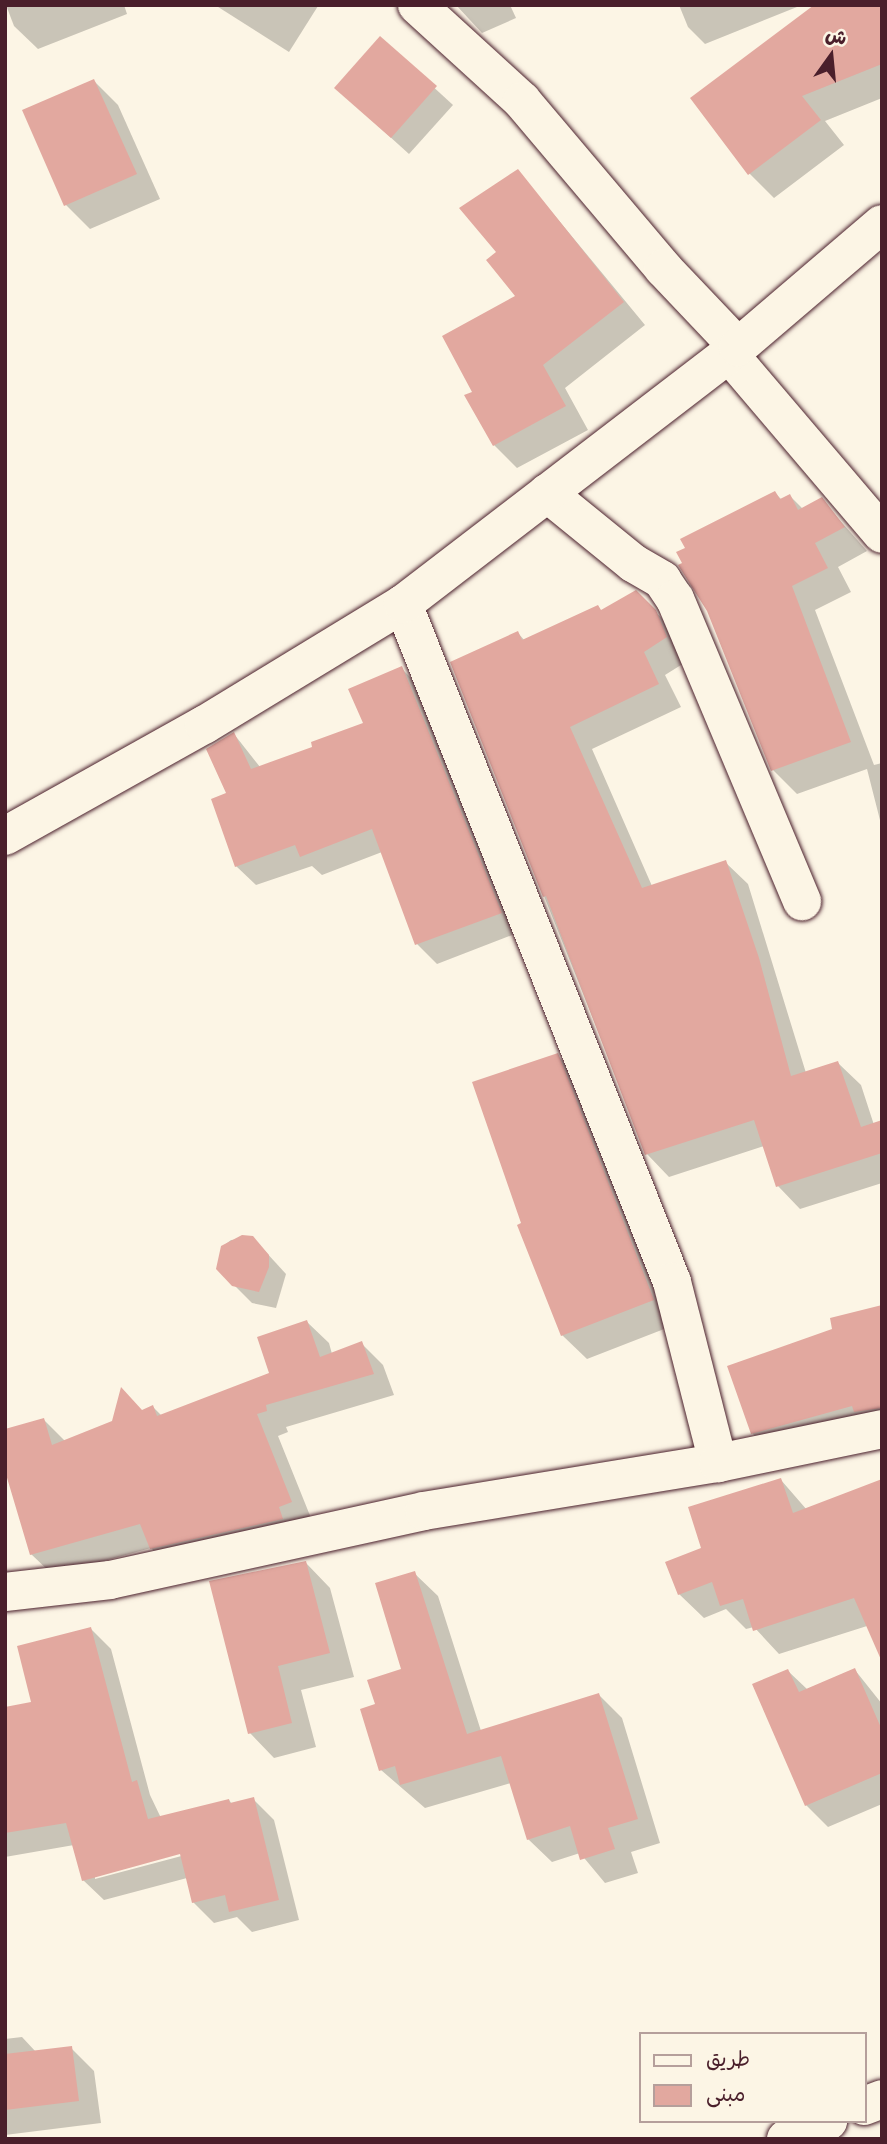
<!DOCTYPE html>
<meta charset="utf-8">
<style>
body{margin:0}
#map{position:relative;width:887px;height:2144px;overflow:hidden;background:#fcf5e5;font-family:"Patrick Hand","Playpen Sans Arabic",sans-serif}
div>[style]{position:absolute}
.shadow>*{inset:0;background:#0003}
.building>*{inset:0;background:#e2a89f}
.roads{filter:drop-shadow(0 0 2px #4a1f2b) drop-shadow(0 0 2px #4a1f2b)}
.minor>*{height:38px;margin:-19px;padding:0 19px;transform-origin:19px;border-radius:19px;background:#fcf5e5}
.major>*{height:38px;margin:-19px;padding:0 19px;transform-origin:19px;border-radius:19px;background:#fcf5e5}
span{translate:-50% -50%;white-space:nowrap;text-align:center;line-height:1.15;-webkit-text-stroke:6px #fcf5e5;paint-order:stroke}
.frame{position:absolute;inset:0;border:7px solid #4a1f2b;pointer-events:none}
.legend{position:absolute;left:639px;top:2032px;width:228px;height:91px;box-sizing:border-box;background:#fcf5e5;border:2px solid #b59f9b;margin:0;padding:9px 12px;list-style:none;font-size:21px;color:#4a1f2b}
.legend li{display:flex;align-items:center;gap:14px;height:35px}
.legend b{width:35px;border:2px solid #b59f9b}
.north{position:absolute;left:796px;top:21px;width:70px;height:70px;-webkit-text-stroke:5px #fcf5e5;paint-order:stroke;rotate:15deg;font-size:19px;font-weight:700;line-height:28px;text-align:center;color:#4a1f2b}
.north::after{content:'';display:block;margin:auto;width:24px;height:32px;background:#4a1f2b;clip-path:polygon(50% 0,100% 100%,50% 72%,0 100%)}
</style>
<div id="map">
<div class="shadow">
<div style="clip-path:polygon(6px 5px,124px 5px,127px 14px,38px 49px,14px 26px)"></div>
<div style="clip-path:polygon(215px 5px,318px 5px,318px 6px,289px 52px)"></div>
<div style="clip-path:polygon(456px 5px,510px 5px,516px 18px,482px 33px)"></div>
<div style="clip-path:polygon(679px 5px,802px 5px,705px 44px,688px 27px)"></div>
<div style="clip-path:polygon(882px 5px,882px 98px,825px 121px,844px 145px,774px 198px,749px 173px,693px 98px)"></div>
<div style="clip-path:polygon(380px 38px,453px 105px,409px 154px,336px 88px)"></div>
<div style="clip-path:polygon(94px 81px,118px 105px,160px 199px,90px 229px,66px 205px)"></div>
<div style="clip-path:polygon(518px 171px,645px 325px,565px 388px,588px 430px,517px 468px,494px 445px,474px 392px,518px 297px,498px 253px)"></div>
<div style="clip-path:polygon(775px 493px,782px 500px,790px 496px,803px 509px,821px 499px,867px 551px,838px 567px,851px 592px,815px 610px,874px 765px,882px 763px,882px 828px,867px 769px,797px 794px,773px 770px,709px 610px)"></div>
<div style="clip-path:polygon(635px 592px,678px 634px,689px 660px,665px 675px,681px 707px,592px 749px,652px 886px,725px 862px,748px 884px,806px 1073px,838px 1063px,861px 1085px,874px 1125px,882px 1123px,882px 1183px,800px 1209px,778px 1186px,764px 1146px,669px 1177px,647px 1154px,544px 896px,518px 633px,525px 641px,602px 612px)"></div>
<div style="clip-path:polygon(401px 668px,421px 688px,520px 932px,437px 964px,417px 944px,382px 852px,322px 875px,312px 866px,256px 885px,236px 866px,229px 794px,234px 734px,260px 767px,315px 748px,365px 724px)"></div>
<div style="clip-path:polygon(557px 1055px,582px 1080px,677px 1324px,587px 1359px,562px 1335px,523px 1224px)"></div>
<div style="clip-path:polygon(253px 1238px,286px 1274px,276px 1308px,252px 1303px,234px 1285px,222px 1247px,231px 1240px)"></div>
<div style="clip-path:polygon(882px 1306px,882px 1433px,775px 1456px,752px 1433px,835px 1330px)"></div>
<div style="clip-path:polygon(307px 1322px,329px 1343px,332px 1354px,361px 1343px,383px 1365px,394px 1395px,286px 1427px,288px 1432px,278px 1436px,313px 1523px,173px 1570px,151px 1548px,53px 1575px,31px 1554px,44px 1420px,65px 1441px,153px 1407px,162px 1416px,272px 1374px)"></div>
<div style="clip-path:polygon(781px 1480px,807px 1510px,882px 1481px,867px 1626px,779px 1654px,754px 1627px,746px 1629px,726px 1609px,704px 1618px,679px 1594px,703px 1549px)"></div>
<div style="clip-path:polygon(306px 1563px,330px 1588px,354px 1677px,301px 1690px,316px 1747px,274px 1758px,250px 1733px)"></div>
<div style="clip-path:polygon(414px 1573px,438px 1596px,481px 1731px,599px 1695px,622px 1718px,660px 1843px,631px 1852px,638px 1873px,605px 1883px,580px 1853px,552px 1862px,528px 1839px,511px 1783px,425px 1808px,381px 1770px,377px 1705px,403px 1671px)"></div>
<div style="clip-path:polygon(evenodd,91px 1629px,111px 1649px,150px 1795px,161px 1818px,229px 1800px,232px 1804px,253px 1799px,274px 1820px,299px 1920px,252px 1932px,237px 1917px,214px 1923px,193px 1902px,187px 1878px,104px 1900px,83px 1880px,74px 1845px,5px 1857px,5px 1708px,33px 1703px,91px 1629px,188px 1850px,189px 1854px,95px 1879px,95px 1875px,188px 1850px)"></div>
<div style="clip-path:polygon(855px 1670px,882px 1704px,882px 1804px,828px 1827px,806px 1805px,788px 1671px,808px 1690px)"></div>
<div style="clip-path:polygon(22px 2037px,36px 2052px,71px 2048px,94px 2071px,101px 2123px,5px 2135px,5px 2039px)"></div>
</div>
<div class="building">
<div style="clip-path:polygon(814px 5px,882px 5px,882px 64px,802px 96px,821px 120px,748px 175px,690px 98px)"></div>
<div style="clip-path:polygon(380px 36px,437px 86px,391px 138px,334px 88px)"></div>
<div style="clip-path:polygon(94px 79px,137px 174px,64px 206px,22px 110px)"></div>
<div style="clip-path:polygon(518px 169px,624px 302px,543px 365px,566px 406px,493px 446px,464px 395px,472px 392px,442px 336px,515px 296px,486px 260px,496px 252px,459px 208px)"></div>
<div style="clip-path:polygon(775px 491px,780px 499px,790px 494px,798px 510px,822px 497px,845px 527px,815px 543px,828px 568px,792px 586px,851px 742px,771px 771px,707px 611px,678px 565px,682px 563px,676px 552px,685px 548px,680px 539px)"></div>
<div style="clip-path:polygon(636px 590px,656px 610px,667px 637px,644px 652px,659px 684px,570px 727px,642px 888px,726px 860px,759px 958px,791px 1076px,838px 1061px,861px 1127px,882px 1120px,882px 1153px,776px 1187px,754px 1120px,645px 1155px,546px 896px,543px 897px,450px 662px,518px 631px,522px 640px,598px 605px,601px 610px)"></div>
<div style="clip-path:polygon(402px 666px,502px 913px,415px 945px,372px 829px,300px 857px,295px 845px,235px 867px,211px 799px,226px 793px,206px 749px,234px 732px,251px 769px,312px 747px,311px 742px,363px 723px,348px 689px)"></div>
<div style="clip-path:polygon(558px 1053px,654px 1300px,561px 1336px,517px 1225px,521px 1223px,472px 1082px)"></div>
<div style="clip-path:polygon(242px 1235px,253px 1236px,269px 1255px,269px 1267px,259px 1292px,232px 1286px,216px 1269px,221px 1246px)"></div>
<div style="clip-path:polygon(882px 1305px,882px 1408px,854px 1412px,852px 1406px,751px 1434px,727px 1366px,832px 1329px,830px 1318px)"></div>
<div style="clip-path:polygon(307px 1320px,320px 1357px,362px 1341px,374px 1374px,266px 1405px,267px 1411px,257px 1414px,292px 1502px,279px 1507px,283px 1519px,150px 1549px,140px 1524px,30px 1555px,5px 1471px,5px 1429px,44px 1418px,52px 1445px,112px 1421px,121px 1387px,142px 1410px,153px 1405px,157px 1416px,269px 1373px,257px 1337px)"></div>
<div style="clip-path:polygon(781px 1478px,793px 1513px,882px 1479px,882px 1662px,854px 1598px,753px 1631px,743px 1599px,720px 1606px,712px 1582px,678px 1595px,665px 1562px,701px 1548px,688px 1507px)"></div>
<div style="clip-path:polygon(306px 1561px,330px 1653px,278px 1666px,292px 1723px,248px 1734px,209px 1581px)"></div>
<div style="clip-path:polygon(415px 1571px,467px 1734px,599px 1693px,638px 1819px,608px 1828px,615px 1849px,580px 1860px,570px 1826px,527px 1840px,501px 1756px,400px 1785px,395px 1766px,379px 1771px,360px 1709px,375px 1704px,367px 1680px,401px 1669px,375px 1583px)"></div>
<div style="clip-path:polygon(91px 1627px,132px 1782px,137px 1780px,148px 1819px,229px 1799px,230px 1803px,254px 1797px,279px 1900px,229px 1912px,225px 1895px,192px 1903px,180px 1854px,82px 1881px,66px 1823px,5px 1833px,5px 1707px,31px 1702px,17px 1646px)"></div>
<div style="clip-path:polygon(855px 1668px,882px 1730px,882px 1773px,805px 1806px,752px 1684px,788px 1669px,799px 1692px)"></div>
<div style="clip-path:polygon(72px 2046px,79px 2101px,5px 2110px,5px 2054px)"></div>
</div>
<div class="roads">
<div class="minor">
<div style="left:417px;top:5px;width:142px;rotate:42.4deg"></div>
<div style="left:522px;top:101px;width:219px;rotate:49.8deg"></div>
<div style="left:663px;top:268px;width:109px;rotate:46.5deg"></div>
<div style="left:729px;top:354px;width:236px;rotate:49.6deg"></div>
<div style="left:547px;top:493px;width:111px;rotate:39.1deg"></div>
<div style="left:633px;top:563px;width:34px;rotate:30deg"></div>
<div style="left:662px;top:580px;width:23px;rotate:56deg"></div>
<div style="left:675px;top:599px;width:328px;rotate:67.2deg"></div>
<div style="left:403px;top:604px;width:729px;rotate:68.36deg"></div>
<div style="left:672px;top:1282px;width:187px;rotate:75.7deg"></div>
<div style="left:5px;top:1592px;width:106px;rotate:-6.5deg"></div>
<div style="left:110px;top:1580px;width:321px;rotate:-12.4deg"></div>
<div style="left:424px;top:1511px;width:298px;rotate:-9.3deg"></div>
<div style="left:718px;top:1463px;width:167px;rotate:-11.7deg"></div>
<div style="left:864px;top:2106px;width:19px;rotate:-21deg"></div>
<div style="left:786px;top:2139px;width:46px;rotate:-23.2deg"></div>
</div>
<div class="major">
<div style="left:5px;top:836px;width:228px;rotate:-29.2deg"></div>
<div style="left:204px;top:725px;width:233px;rotate:-31.3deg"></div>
<div style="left:403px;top:604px;width:422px;rotate:-37.5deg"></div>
<div style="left:738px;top:347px;width:189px;rotate:-40.5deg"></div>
</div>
</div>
<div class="frame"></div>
<ul class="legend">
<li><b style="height:9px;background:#fcf5e5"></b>طريق</li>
<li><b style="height:19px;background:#e2a89f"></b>مبنى</li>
</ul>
<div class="north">ش</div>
</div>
